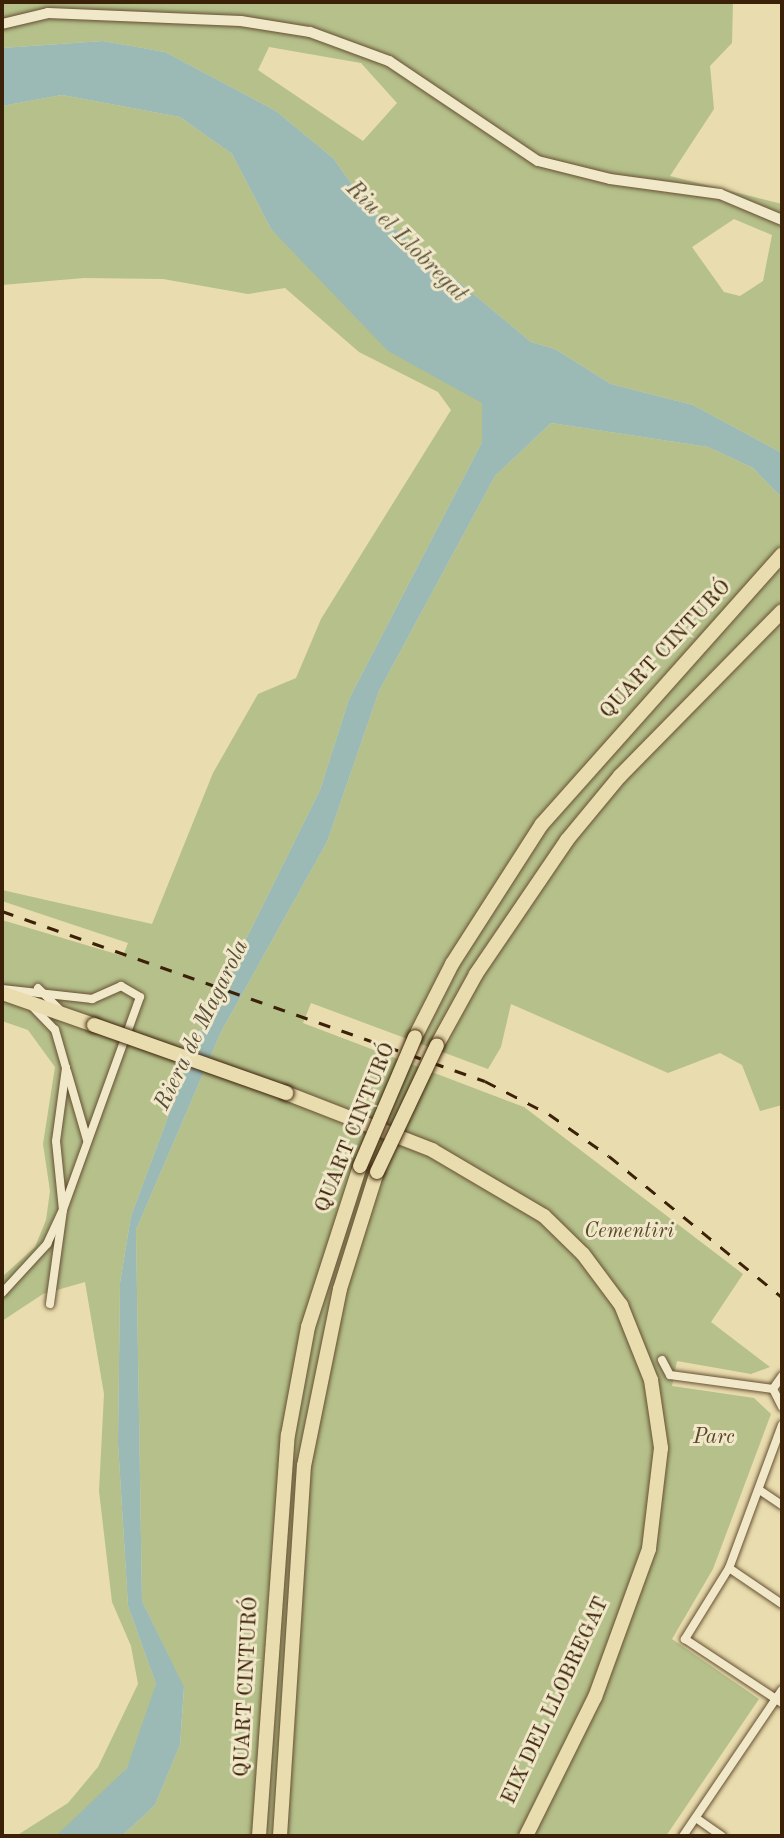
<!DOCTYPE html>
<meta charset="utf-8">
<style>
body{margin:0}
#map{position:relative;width:784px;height:1838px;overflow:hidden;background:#e9dcae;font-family:"Old Standard TT",serif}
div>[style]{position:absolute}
.green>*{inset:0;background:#b5c08b}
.water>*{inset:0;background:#9bb9b5}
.roads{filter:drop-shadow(0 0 2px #665032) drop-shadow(0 0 2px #665032)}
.street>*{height:8px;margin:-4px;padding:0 4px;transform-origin:4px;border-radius:4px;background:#f1e8ca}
.secondary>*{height:10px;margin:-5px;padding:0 5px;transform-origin:5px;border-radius:5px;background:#f1e8ca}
.highway>*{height:14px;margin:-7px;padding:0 7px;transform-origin:7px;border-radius:7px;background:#e9dcae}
.rail>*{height:2.5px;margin-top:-1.25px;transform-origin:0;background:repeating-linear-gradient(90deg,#3b2108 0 12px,transparent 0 24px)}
.bridges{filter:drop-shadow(0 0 2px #3b2108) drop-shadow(0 0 2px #3b2108)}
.highway-bridge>*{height:14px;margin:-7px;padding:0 7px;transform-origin:7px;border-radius:7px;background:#e9dcae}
span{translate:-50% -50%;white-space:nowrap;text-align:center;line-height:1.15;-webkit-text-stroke:6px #f1e8ca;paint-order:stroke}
.street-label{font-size:21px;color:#3b2108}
.park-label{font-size:21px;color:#5a4929;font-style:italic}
.water-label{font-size:23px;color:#584f3c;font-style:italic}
.frame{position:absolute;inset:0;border:4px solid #3b2108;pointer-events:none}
</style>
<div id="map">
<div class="green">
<div style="clip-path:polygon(evenodd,2px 2px,733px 2px,732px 43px,710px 66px,714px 109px,670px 176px,782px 204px,782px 453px,693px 405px,611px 384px,555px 349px,531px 342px,367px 205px,333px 158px,276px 111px,165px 52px,103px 41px,2px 48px,2px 2px,269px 47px,361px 63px,397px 103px,363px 141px,258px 70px,269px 47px,2px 2px,734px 219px,772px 235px,763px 281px,740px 296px,724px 292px,692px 247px,734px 219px)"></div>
<div style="clip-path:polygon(62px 95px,180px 117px,232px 154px,271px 229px,441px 378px,482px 402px,482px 442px,349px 699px,320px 790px,198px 1036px,131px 1216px,120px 1283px,118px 1443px,128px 1606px,156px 1684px,147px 1727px,127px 1768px,81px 1818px,56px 1836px,16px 1836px,68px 1803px,98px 1767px,138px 1684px,131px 1646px,112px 1602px,99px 1491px,104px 1394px,85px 1282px,43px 1294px,2px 1321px,2px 1277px,35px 1247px,46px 1220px,50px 1191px,43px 1144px,55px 1067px,28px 1030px,2px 1021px,2px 920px,123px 956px,128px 943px,2px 901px,2px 890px,152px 924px,213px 773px,258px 694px,296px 678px,321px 619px,451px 410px,438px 392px,359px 352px,285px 288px,248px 294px,163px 279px,84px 278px,2px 285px,2px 106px)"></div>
<div style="clip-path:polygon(551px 423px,708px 447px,753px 468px,782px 498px,782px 1105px,760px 1111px,742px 1065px,720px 1053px,668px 1073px,511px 1004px,501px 1047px,488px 1069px,311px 1003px,303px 1023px,524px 1107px,743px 1274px,711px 1322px,770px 1367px,751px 1374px,677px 1361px,672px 1386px,754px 1398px,771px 1414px,713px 1569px,672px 1639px,759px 1699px,666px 1836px,122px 1836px,155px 1805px,180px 1745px,184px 1688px,142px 1601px,136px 1230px,221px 1032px,327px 842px,379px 691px,495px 476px)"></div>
</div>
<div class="water">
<div style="clip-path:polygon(103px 41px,165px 52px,276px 111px,333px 158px,367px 205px,531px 342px,555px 349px,611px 384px,693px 405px,782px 453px,782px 498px,753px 468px,708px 447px,551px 423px,495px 476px,379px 691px,327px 842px,221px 1032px,136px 1230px,142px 1601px,184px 1687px,180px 1745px,155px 1805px,122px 1836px,56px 1836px,127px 1768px,156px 1684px,128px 1606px,118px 1443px,120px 1283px,131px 1216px,198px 1036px,320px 790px,349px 699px,482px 442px,482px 403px,388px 351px,271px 229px,232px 154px,180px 117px,62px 95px,2px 106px,2px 48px)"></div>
</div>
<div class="roads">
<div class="street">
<div style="left:38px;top:988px;width:31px;rotate:45deg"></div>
<div style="left:2px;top:989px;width:91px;rotate:6.3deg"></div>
<div style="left:92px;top:999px;width:32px;rotate:-24deg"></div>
<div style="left:121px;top:986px;width:22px;rotate:30deg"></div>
<div style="left:140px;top:997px;width:226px;rotate:109.9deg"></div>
<div style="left:63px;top:1210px;width:95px;rotate:97.9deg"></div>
<div style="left:67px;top:1071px;width:72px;rotate:73.8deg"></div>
<div style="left:2px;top:1293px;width:67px;rotate:-47.4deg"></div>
<div style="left:47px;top:1244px;width:38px;rotate:-65deg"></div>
<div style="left:63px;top:1210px;width:69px;rotate:-95.8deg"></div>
<div style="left:56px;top:1141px;width:74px;rotate:-82.2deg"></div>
<div style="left:66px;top:1068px;width:40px;rotate:-106deg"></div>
<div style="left:55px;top:1030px;width:32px;rotate:-134deg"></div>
<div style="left:662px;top:1360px;width:17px;rotate:62deg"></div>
<div style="left:670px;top:1375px;width:104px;rotate:7.7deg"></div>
<div style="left:782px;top:1376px;width:16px;rotate:125deg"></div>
<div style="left:773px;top:1389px;width:20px;rotate:63deg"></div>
<div style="left:782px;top:1425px;width:153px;rotate:110.3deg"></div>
<div style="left:729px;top:1568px;width:84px;rotate:121.8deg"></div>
<div style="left:685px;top:1639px;width:116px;rotate:33.4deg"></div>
<div style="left:761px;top:1491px;width:25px;rotate:34deg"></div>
<div style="left:729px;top:1568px;width:64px;rotate:34.2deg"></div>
<div style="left:696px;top:1818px;width:32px;rotate:35deg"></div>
<div style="left:683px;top:1836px;width:176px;rotate:-55.9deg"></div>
</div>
<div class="secondary">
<div style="left:2px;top:24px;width:47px;rotate:-13.4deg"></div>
<div style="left:48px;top:13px;width:193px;rotate:2.4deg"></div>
<div style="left:241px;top:21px;width:70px;rotate:9.1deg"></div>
<div style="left:310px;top:32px;width:84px;rotate:20.2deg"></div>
<div style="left:389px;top:61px;width:179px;rotate:33.9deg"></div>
<div style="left:538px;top:161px;width:74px;rotate:14deg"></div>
<div style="left:610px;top:179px;width:111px;rotate:7.8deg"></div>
<div style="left:720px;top:194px;width:67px;rotate:22.8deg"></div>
</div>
<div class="highway">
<div style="left:2px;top:993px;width:97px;rotate:19.2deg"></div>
<div style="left:415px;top:1037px;width:82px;rotate:-63.1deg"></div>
<div style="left:452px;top:964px;width:166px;rotate:-57.3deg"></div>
<div style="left:542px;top:824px;width:361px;rotate:-48.3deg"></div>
<div style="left:437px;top:1045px;width:81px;rotate:-61.2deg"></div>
<div style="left:476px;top:974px;width:162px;rotate:-55.8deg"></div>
<div style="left:567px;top:840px;width:83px;rotate:-50.4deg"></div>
<div style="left:620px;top:776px;width:231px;rotate:-45.5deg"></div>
<div style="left:286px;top:1093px;width:157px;rotate:21.3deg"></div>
<div style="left:432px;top:1150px;width:130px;rotate:30.5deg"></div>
<div style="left:544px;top:1216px;width:54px;rotate:44.3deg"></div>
<div style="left:583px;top:1254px;width:64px;rotate:53.3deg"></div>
<div style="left:621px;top:1305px;width:81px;rotate:68.2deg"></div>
<div style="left:651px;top:1380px;width:69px;rotate:81.6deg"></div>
<div style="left:661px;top:1448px;width:102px;rotate:96.8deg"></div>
<div style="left:649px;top:1549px;width:158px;rotate:110deg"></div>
<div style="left:595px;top:1697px;width:155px;rotate:116.4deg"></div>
<div style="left:259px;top:1836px;width:402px;rotate:-85.9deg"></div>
<div style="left:288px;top:1435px;width:110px;rotate:-79.5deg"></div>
<div style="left:308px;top:1327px;width:169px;rotate:-72.1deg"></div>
<div style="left:280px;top:1836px;width:371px;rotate:-86.3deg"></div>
<div style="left:304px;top:1466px;width:181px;rotate:-78.5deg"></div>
<div style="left:340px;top:1289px;width:123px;rotate:-72.5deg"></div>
</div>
</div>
<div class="rail">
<div style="left:2px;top:911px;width:512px;rotate:19.39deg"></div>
<div style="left:485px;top:1081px;width:72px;rotate:27.3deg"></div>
<div style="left:549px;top:1114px;width:73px;rotate:35deg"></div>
<div style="left:609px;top:1156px;width:223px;rotate:39.2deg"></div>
</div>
<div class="bridges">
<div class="highway-bridge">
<div style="left:94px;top:1025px;width:204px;rotate:19.5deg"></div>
<div style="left:360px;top:1166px;width:140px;rotate:-66.9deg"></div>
<div style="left:377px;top:1172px;width:140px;rotate:-64.7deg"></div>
</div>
</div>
<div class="street-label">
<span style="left:666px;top:650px;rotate:-47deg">QUART CINTURÓ</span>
<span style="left:356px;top:1128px;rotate:-68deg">QUART CINTURÓ</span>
<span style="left:247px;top:1687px;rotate:-87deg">QUART CINTURÓ</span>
<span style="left:556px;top:1701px;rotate:-65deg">EIX DEL LLOBREGAT</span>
</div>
<div class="park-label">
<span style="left:629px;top:1232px">Cementiri</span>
<span style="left:714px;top:1438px">Parc</span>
</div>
<div class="water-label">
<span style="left:406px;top:242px;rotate:45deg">Riu el Llobregat</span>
<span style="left:202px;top:1025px;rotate:-64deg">Riera de Magarola</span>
</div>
<div class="frame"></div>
</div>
